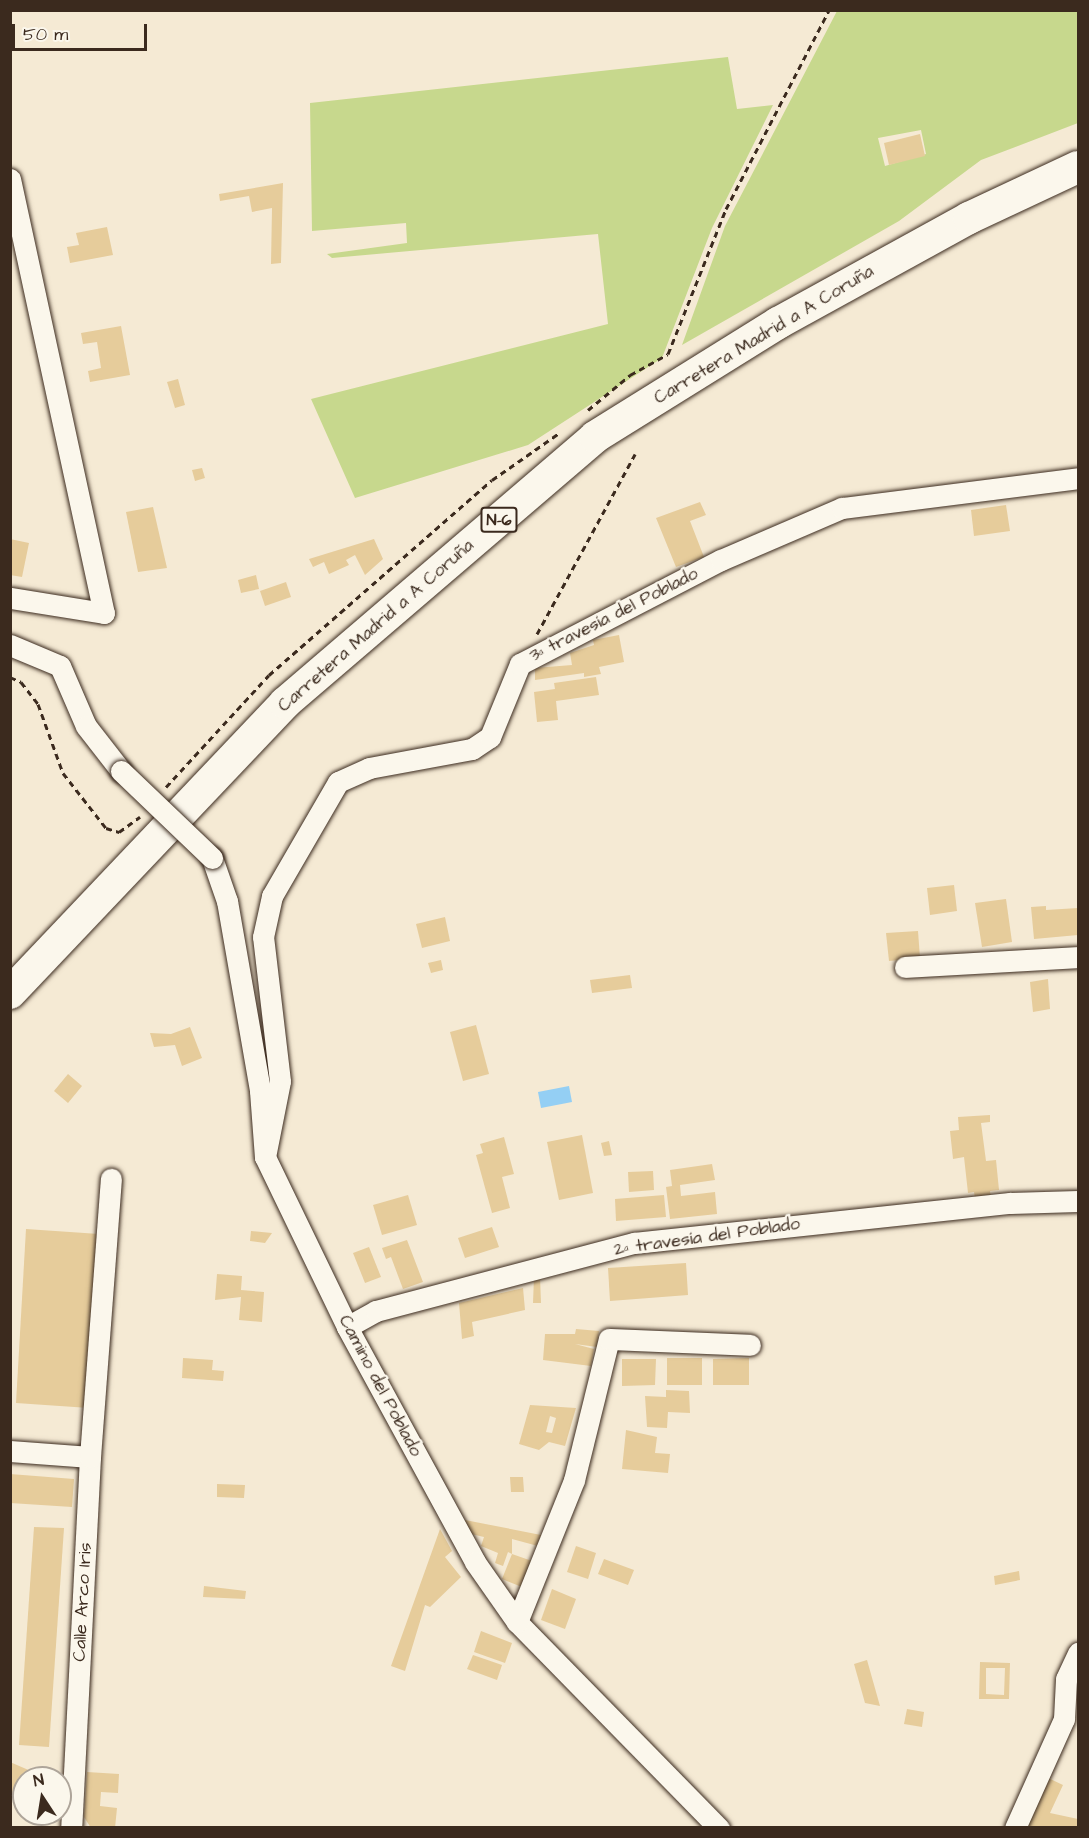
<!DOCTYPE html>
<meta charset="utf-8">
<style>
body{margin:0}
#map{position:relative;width:1089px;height:1838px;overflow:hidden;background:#f5ead4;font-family:"Architects Daughter",sans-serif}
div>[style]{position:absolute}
.green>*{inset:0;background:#c7d88d}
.water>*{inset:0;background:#94cff4}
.building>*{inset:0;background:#e6cc9b}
.path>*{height:3px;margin-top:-1.5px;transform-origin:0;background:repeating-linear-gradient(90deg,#3b2a1e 0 6px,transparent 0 10.5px)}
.roads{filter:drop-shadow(0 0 2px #3b2a1e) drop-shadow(0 0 2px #3b2a1e)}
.minor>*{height:21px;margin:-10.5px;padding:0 10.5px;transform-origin:10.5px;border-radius:10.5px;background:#fbf7ec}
.highway>*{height:32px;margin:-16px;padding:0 16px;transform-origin:16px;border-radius:16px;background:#fbf7ec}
.bridges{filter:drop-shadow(0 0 2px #3b2a1e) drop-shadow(0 0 2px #3b2a1e)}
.minor-bridge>*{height:21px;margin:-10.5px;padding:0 10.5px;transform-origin:10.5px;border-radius:10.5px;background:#fbf7ec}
span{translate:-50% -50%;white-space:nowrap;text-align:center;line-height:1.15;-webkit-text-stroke:4.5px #fbf7ec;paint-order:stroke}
.shield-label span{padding:2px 4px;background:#fbf7ec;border:2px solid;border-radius:4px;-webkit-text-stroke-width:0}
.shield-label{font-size:16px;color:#3b2a1e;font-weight:700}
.street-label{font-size:18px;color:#3b2a1e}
.frame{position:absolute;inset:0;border:12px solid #3b2a1e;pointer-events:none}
.north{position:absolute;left:12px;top:1766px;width:60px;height:60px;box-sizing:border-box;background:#fbf7ec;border:2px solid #aea59a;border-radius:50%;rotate:348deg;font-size:16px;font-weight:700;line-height:24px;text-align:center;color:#3b2a1e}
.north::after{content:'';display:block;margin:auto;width:21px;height:27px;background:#3b2a1e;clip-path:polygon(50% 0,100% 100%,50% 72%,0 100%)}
.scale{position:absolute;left:12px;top:24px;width:135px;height:27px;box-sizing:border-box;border:3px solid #3b2a1e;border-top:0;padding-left:8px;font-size:18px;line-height:21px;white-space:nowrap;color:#3b2a1e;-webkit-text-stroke:4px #fbf7ec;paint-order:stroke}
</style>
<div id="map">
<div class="green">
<div style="clip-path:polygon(evenodd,837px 11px,1078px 11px,1078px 123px,981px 160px,899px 221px,682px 345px,725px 226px,837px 11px,921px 130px,926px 154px,885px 166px,878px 138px,921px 130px)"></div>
<div style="clip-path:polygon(728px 57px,737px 109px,773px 105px,712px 228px,662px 358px,528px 445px,355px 498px,311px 399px,608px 324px,598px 234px,332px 258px,327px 254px,407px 243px,406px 223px,312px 231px,310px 103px)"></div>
</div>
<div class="water">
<div style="clip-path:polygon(569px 1086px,572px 1102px,541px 1108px,538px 1092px)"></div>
</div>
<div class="building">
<div style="clip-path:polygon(920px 134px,925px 156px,889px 165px,884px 143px)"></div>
<div style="clip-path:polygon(283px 183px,281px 263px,271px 264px,272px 208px,252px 212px,249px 196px,220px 201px,219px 194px)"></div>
<div style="clip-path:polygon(107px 227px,113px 255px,70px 263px,67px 247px,79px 245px,76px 233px)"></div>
<div style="clip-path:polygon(121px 326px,130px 375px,90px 382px,88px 371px,101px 368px,97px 342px,83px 344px,81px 333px)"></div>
<div style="clip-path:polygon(178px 379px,185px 405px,175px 408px,167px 382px)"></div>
<div style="clip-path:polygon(202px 468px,205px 478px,195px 481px,192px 470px)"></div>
<div style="clip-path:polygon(700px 502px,706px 515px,690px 521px,704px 557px,676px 567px,656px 518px)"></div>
<div style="clip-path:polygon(1006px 505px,1010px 531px,974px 536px,971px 510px)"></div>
<div style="clip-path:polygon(153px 507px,167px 568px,138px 572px,126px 512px)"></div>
<div style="clip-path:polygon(10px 539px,29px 543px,22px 577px,10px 575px)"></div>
<div style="clip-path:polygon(374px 539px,383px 559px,365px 575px,355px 555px,346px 560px,349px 565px,329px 574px,324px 562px,313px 567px,309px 559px)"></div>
<div style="clip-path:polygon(256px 575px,259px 589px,241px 593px,238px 580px)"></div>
<div style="clip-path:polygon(286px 582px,291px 597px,265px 606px,260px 591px)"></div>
<div style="clip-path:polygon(619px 635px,624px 662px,599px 667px,601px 674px,584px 677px,584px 673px,535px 680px,535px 668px,572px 665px,570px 653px,594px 645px,593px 640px)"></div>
<div style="clip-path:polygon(596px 677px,599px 695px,556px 701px,558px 720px,537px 722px,534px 692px,555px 689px,554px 683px)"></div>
<div style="clip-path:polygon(954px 885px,957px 911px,930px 915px,927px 888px)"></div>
<div style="clip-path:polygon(1006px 899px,1012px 942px,982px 947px,975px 903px)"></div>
<div style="clip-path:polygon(1046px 906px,1046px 910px,1078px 908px,1078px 935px,1034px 939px,1031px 907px)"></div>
<div style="clip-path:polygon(445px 917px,450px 941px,422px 948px,416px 924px)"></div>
<div style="clip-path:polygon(918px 931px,920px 958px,889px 961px,886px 933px)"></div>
<div style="clip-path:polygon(441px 960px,443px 970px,431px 973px,428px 963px)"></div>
<div style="clip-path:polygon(630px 975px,632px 988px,592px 993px,590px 980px)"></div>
<div style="clip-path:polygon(1048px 979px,1050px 1009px,1033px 1012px,1030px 982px)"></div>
<div style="clip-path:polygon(476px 1025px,489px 1074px,463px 1081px,450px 1032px)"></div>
<div style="clip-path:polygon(190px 1027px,202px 1058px,182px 1066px,175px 1045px,154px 1047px,150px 1033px,171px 1034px)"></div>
<div style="clip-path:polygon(68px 1074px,82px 1086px,68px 1103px,54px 1091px)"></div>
<div style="clip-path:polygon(990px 1115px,990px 1122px,981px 1123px,986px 1161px,996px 1160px,999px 1190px,990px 1191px,991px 1198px,975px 1199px,974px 1192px,968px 1193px,964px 1157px,953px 1159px,950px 1131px,959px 1130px,958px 1117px)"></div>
<div style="clip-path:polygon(582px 1135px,593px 1193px,559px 1200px,547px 1142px)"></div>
<div style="clip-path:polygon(504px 1137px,514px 1174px,502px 1177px,510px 1208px,492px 1213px,476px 1155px,483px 1153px,480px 1144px)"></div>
<div style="clip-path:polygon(609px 1141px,612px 1155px,604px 1156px,601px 1143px)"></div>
<div style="clip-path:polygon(712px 1164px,715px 1180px,680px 1185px,681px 1196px,715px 1192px,717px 1214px,670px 1219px,666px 1187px,672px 1186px,670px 1170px)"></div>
<div style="clip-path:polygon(653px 1171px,654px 1190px,629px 1192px,628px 1172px)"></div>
<div style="clip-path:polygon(408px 1195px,417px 1225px,382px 1235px,373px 1205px)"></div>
<div style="clip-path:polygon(664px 1195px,666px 1217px,616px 1221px,615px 1199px)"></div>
<div style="clip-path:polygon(492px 1227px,499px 1247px,465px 1258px,458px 1238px)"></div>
<div style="clip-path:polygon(26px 1229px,99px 1234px,89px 1408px,16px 1403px)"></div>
<div style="clip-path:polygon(251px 1231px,272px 1233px,265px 1243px,250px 1241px)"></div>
<div style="clip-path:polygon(407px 1240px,423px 1282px,403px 1289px,391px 1257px,386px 1259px,382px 1248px)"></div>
<div style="clip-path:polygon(369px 1247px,381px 1277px,365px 1283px,353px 1253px)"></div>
<div style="clip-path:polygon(686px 1263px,688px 1295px,610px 1301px,608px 1268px)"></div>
<div style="clip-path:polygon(217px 1274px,242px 1276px,241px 1290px,264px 1292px,262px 1322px,239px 1320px,241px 1297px,215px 1300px)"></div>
<div style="clip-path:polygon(534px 1277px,540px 1277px,541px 1303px,533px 1303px)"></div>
<div style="clip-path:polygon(523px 1288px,525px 1310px,472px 1322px,474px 1336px,462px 1339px,459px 1303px)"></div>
<div style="clip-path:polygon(576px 1329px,599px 1331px,597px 1347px,575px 1344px,594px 1349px,591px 1366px,543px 1360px,545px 1334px,575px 1334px)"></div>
<div style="clip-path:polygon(183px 1358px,213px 1360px,212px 1370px,224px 1371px,223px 1381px,182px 1378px)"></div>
<div style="clip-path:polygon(667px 1358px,702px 1358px,702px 1385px,667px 1385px)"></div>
<div style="clip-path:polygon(749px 1358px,749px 1385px,713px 1385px,713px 1359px)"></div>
<div style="clip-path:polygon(622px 1359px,656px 1359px,655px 1385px,622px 1386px)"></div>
<div style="clip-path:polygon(666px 1390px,689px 1391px,690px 1413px,668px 1412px,667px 1428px,647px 1427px,645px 1396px,666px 1397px)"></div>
<div style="clip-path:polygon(evenodd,530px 1405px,576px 1408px,565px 1446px,549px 1442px,539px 1450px,519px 1444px,530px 1405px,550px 1416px,556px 1418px,552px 1433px,546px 1432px,550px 1416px)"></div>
<div style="clip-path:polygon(626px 1430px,657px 1437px,655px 1453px,670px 1454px,668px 1473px,622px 1469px)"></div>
<div style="clip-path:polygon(10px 1474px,74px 1479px,72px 1507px,10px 1503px)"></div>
<div style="clip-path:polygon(510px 1477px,523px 1477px,524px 1492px,511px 1492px)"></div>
<div style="clip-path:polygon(217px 1484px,245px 1485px,244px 1498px,217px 1497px)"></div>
<div style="clip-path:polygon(455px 1518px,541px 1535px,538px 1546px,512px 1539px,512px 1554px,532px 1561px,522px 1587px,502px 1579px,512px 1554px,508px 1552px,503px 1566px,495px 1563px,498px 1553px,481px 1546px,484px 1537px,471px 1534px)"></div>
<div style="clip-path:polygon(34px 1527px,64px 1528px,49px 1747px,19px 1745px)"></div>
<div style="clip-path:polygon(440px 1529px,452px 1551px,445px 1557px,461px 1577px,430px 1607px,425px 1605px,405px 1671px,391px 1666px)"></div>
<div style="clip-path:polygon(576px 1546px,596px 1553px,588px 1579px,567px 1572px)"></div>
<div style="clip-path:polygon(604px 1559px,634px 1570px,628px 1585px,598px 1574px)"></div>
<div style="clip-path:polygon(1019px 1571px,1020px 1580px,995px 1585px,994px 1576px)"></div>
<div style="clip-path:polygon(204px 1586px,246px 1591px,245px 1599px,203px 1597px)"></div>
<div style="clip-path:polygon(552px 1589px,576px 1599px,565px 1629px,541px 1620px)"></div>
<div style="clip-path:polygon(481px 1631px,512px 1643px,505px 1663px,474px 1652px)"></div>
<div style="clip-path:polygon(473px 1655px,502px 1665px,497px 1680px,467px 1669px)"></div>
<div style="clip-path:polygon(867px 1660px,880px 1706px,865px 1703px,854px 1664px)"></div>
<div style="clip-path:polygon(evenodd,980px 1662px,1010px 1663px,1009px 1699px,979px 1699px,980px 1662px,986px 1668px,1005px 1668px,1004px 1695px,986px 1694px,986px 1668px)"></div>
<div style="clip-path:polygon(907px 1709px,924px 1712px,922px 1727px,904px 1724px)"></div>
<div style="clip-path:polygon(10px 1762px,47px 1778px,24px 1778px,24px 1800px,10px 1797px)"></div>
<div style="clip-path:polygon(87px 1772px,119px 1774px,118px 1793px,101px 1792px,100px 1806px,117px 1808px,115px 1828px,91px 1828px,84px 1817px)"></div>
<div style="clip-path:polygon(1046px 1777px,1063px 1785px,1050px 1813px,1078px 1819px,1078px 1828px,1025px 1828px)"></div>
</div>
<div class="path">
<div style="left:588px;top:410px;width:55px;rotate:-39.8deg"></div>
<div style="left:630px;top:375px;width:43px;rotate:-28.9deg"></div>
<div style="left:668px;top:354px;width:156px;rotate:-68.2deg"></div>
<div style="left:726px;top:209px;width:224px;rotate:-62.6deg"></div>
<div style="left:537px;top:634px;width:205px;rotate:-61.4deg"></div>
<div style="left:10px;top:677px;width:12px;rotate:24deg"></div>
<div style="left:21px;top:682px;width:28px;rotate:52deg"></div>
<div style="left:38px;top:704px;width:73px;rotate:70.1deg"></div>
<div style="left:63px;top:773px;width:70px;rotate:52deg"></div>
<div style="left:106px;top:828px;width:14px;rotate:17deg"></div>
<div style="left:119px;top:832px;width:26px;rotate:-36deg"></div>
<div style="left:166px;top:787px;width:152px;rotate:-47.4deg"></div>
<div style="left:269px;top:675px;width:296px;rotate:-41.2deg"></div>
<div style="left:492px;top:480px;width:82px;rotate:-35deg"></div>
</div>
<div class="roads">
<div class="minor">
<div style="left:10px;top:179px;width:444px;rotate:77.8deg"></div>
<div style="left:104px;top:613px;width:95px;rotate:-170.9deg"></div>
<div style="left:10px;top:645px;width:54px;rotate:22.8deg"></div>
<div style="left:60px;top:666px;width:65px;rotate:66.6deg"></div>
<div style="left:86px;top:726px;width:57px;rotate:52.1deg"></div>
<div style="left:212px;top:858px;width:46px;rotate:70.8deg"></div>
<div style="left:227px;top:901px;width:193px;rotate:80.1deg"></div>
<div style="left:260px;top:1091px;width:66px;rotate:85.7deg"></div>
<div style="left:265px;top:1157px;width:189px;rotate:64.2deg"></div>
<div style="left:347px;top:1327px;width:268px;rotate:61.4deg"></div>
<div style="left:475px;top:1562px;width:73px;rotate:55deg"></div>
<div style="left:517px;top:1622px;width:289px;rotate:45.6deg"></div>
<div style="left:905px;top:967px;width:173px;rotate:-3.3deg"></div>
<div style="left:265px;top:1157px;width:77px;rotate:-78.8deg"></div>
<div style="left:280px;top:1081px;width:145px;rotate:-96.7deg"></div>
<div style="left:263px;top:937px;width:42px;rotate:-77.6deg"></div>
<div style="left:272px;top:896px;width:132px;rotate:-59.9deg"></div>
<div style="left:338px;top:782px;width:34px;rotate:-24deg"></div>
<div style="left:369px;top:768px;width:105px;rotate:-10.5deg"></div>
<div style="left:472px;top:749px;width:22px;rotate:-34deg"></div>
<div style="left:490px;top:737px;width:79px;rotate:-67.7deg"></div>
<div style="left:520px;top:664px;width:226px;rotate:-27.4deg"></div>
<div style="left:721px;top:560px;width:132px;rotate:-23.3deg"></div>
<div style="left:842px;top:508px;width:238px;rotate:-7.2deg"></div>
<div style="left:347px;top:1327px;width:33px;rotate:-29deg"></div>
<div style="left:376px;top:1311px;width:267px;rotate:-14.8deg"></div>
<div style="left:634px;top:1243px;width:378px;rotate:-6.1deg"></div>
<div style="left:1010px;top:1203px;width:68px;rotate:-1.7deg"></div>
<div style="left:10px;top:1451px;width:80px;rotate:4.3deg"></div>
<div style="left:90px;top:1457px;width:371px;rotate:92.9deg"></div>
<div style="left:90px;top:1457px;width:279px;rotate:-85.7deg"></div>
<div style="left:517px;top:1622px;width:153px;rotate:-68.1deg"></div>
<div style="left:574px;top:1480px;width:145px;rotate:-76.1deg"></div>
<div style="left:609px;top:1339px;width:141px;rotate:2.4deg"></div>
<div style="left:1015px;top:1828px;width:120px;rotate:-65.8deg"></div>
<div style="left:1064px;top:1719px;width:40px;rotate:-87.1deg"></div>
<div style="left:1066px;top:1679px;width:29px;rotate:-65deg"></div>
</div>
<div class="highway">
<div style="left:10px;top:993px;width:400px;rotate:-46.5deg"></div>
<div style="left:285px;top:703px;width:408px;rotate:-40.6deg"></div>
<div style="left:595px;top:437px;width:216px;rotate:-31.9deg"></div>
<div style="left:778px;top:323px;width:218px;rotate:-28.8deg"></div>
<div style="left:969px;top:218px;width:120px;rotate:-25.1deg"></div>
</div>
</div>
<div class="bridges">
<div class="minor-bridge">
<div style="left:121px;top:771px;width:126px;rotate:43.7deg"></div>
</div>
</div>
<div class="shield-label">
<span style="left:499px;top:520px">N-6</span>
</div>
<div class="street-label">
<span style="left:764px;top:335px;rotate:-31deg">Carretera Madrid a A Coruña</span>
<span style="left:614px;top:615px;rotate:-27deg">3ª travesía del Poblado</span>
<span style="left:376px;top:626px;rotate:-41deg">Carretera Madrid a A Coruña</span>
<span style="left:707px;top:1237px;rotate:-8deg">2ª travesía del Poblado</span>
<span style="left:380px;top:1386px;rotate:62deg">Camino del Poblado</span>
<span style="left:83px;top:1602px;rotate:-87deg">Calle Arco Iris</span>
</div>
<div class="frame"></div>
<div class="north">N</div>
<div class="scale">50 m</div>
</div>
